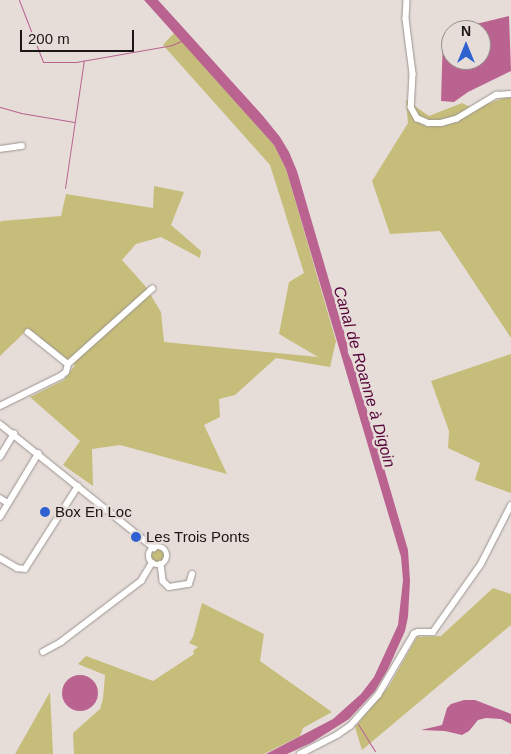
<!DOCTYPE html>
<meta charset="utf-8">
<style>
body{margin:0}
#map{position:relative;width:511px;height:754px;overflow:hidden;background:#e6ddd9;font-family:Arial,sans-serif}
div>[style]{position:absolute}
.green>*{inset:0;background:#c6bd7a}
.round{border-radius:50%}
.water>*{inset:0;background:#ba6391}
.stream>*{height:1px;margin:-0.5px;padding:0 0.5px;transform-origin:0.5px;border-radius:0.5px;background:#ba6391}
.roads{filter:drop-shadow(0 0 1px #9b938f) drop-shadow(0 0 1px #9b938f)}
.minor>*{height:5.5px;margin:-2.75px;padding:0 2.75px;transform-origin:2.75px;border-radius:2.75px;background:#fff}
.minor>.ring{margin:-2.75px;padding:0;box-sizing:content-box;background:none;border:5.5px solid #fff;border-radius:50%}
.dots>*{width:14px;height:14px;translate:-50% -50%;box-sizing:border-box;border:2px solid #e6ddd9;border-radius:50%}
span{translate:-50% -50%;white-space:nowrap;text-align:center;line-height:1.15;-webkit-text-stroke:5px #e6ddd9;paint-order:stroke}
.poi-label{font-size:15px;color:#1a1716}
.left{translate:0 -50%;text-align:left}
.water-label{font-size:16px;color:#57043a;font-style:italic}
.north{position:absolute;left:441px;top:20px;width:50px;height:50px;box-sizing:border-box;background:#e6ddd9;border:1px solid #948e8b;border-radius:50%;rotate:0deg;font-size:14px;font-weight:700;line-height:20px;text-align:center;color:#1a1716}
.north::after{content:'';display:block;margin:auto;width:18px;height:22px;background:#2f61d0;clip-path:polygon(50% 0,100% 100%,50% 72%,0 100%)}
.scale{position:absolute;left:20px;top:30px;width:114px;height:22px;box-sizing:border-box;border:2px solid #1a1716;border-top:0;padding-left:6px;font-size:15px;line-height:18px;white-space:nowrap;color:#1a1716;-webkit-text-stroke:4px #e6ddd9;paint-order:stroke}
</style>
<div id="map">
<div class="green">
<div style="clip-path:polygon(174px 33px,274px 145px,286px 169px,336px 341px,330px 367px,276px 358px,235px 395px,219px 399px,220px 417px,204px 425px,227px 474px,120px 445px,92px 449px,93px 486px,63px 465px,80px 441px,30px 397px,64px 380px,75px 365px,28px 329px,0 356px,0 222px,2px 221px,61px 216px,66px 194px,153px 208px,154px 186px,184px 192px,171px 225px,201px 251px,200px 258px,161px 237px,136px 244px,122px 260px,146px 287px,161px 312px,164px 342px,318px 357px,279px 334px,289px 282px,304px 273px,270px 165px,163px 45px)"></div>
<div style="clip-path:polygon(511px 95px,511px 338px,440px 231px,390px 234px,372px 181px,408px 123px,406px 100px,429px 116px,462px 103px,474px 109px)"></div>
<div style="clip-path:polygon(511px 354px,511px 493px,475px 480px,480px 463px,448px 448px,449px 431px,431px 381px)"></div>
<div class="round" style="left:151px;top:549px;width:14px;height:14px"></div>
<div style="clip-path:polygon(493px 588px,511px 594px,511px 625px,362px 750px,355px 727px,389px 686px,417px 637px,441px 636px)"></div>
<div style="clip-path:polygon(202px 603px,264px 634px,260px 661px,332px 712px,303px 728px,300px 736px,264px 754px,74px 754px,73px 733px,100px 709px,103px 699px,105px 675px,78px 664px,86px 656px,153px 681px,194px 654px,193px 651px,198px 647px,189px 643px,193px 637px)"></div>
<div style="clip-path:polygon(50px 692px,53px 754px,15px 754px)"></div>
</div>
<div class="water">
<div style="clip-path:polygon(144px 0,158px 0,263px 116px,280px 137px,289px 152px,297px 171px,347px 342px,348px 353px,354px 366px,408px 550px,410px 581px,408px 617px,405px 631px,388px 669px,375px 691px,349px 719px,311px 743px,287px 754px,266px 754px,333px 719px,361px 694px,374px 677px,398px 625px,403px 580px,401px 557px,286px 169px,274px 145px)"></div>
<div style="clip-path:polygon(509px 16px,511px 71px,468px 92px,454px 102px,441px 101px,443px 35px,446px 33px,451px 36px,451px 60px,481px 60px,481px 30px,453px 30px,452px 27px,468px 26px)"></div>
<div class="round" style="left:62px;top:675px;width:36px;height:36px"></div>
<div style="clip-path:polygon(464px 700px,475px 700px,511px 714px,511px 724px,501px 719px,486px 718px,478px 720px,469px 731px,462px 735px,445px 731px,421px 730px,442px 725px,447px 708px,451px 704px)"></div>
</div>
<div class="stream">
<div style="left:19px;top:0;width:66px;rotate:68.8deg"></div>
<div style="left:43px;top:62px;width:33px"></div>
<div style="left:76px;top:62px;width:97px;rotate:-10deg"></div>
<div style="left:172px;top:45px;width:10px;rotate:-24deg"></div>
<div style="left:0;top:107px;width:22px;rotate:16deg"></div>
<div style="left:21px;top:113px;width:54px;rotate:9.6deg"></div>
<div style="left:65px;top:188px;width:129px;rotate:-81.6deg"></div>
<div style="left:358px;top:724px;width:32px;rotate:58deg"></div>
</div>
<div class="roads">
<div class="minor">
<div style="left:407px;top:0;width:19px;rotate:93deg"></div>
<div style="left:406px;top:19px;width:55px;rotate:82.7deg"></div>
<div style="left:413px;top:74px;width:33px;rotate:93deg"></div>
<div style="left:411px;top:107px;width:13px;rotate:61deg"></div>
<div style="left:417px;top:118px;width:12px;rotate:24deg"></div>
<div style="left:428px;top:123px;width:13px"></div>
<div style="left:441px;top:123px;width:16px;rotate:-15deg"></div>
<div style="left:456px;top:119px;width:47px;rotate:-31deg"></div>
<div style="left:496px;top:95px;width:15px;rotate:-4deg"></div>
<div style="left:0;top:149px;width:22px;rotate:-8deg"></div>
<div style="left:28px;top:332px;width:51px;rotate:38.7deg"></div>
<div style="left:0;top:406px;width:68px;rotate:-26.2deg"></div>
<div style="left:61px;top:376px;width:6px;rotate:-39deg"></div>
<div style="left:66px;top:372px;width:8px;rotate:-76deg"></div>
<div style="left:68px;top:364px;width:113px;rotate:-41.8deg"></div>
<div style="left:0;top:424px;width:198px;rotate:38.8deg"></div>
<div style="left:0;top:457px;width:27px;rotate:-59deg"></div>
<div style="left:0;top:498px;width:9px;rotate:32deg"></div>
<div style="left:0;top:517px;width:74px;rotate:-58.9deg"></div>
<div class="ring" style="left:149px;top:547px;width:12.5px;height:12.5px"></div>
<div style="left:0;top:558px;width:20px;rotate:30deg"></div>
<div style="left:17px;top:568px;width:8px;rotate:7deg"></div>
<div style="left:25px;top:569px;width:98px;rotate:-57.4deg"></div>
<div style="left:161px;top:564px;width:17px;rotate:83deg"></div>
<div style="left:163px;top:581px;width:8px;rotate:45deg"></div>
<div style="left:169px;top:587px;width:20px;rotate:-9deg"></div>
<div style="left:189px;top:584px;width:10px;rotate:-73deg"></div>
<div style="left:43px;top:652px;width:21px;rotate:-29deg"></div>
<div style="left:61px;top:642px;width:101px;rotate:-37.3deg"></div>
<div style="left:141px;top:581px;width:21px;rotate:-59deg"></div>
<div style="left:300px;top:754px;width:42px;rotate:-27.2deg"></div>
<div style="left:337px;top:735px;width:16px;rotate:-35deg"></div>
<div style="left:350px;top:726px;width:42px;rotate:-47.9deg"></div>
<div style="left:378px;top:695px;width:71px;rotate:-59.5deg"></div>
<div style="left:414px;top:634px;width:4px;rotate:-27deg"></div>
<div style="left:418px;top:632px;width:15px"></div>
<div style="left:433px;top:632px;width:83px;rotate:-54.8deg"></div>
<div style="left:481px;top:564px;width:66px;rotate:-63deg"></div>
</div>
</div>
<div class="dots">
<div style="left:45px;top:512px;background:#2f61d0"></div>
<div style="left:136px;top:537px;background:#2f61d0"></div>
</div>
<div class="poi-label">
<span class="left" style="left:55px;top:512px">Box En Loc</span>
<span class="left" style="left:146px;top:537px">Les Trois Ponts</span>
</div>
<div class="water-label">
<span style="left:364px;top:377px;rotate:74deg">Canal de Roanne à Digoin</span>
</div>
<div class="north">N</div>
<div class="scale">200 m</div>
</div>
